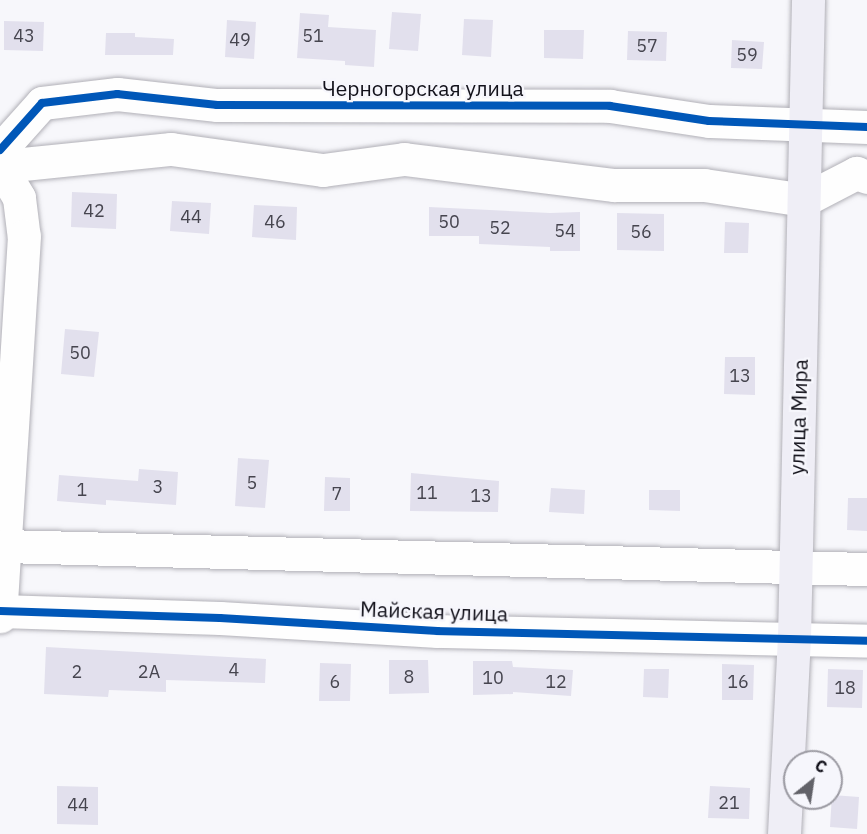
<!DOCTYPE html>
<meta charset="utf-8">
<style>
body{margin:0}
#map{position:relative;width:867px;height:834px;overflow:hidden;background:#f7f7fb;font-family:"IBM Plex Sans",sans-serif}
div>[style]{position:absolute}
.building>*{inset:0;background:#e2e0ed}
.roads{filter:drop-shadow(0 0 2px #b1b0b7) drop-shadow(0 0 2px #b1b0b7)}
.minor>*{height:33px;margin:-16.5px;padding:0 16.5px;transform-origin:16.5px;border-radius:16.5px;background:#fefefe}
.major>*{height:33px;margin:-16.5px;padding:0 16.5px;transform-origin:16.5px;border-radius:16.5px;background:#efeef6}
.cycleway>*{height:8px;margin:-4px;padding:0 4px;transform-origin:4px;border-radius:4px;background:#0057b8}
span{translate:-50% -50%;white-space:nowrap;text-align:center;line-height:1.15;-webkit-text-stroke:4.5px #f6f6fc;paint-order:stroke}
.number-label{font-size:18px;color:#46454f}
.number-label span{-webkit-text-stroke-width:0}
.street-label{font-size:21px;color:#12111a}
.north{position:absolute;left:783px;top:750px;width:60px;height:60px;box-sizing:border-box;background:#f6f6fc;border:2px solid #9b9aa2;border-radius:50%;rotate:30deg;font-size:16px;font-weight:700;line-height:24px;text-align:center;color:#12111a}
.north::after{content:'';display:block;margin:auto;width:21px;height:27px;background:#626269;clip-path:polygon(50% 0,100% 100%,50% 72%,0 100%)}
</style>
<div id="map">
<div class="building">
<div style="clip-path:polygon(392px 12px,421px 14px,418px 51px,389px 49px)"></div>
<div style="clip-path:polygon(300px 13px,329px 15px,328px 27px,376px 30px,374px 67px,345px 65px,345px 61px,297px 58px)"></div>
<div style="clip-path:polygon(464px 19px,493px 20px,491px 57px,462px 55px)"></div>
<div style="clip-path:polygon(227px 20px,256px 22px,254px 59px,225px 57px)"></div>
<div style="clip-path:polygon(4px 21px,44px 22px,43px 51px,4px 50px)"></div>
<div style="clip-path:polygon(544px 30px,584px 30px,583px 59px,544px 58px)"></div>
<div style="clip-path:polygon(628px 31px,667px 32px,666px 61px,627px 60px)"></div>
<div style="clip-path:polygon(106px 33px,135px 33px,135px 37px,174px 39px,173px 55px,105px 55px)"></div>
<div style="clip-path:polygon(732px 40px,764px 42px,762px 69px,731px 68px)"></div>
<div style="clip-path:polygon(72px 192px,117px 194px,116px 229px,71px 227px)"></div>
<div style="clip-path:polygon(172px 201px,211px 203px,209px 234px,170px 231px)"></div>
<div style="clip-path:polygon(254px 205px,297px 207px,296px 240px,252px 237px)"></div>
<div style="clip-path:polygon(429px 207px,550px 213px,580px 212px,580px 251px,550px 251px,550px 247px,479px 244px,479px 236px,429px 236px)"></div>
<div style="clip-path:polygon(617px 213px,664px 214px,664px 251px,617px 250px)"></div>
<div style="clip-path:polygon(725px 222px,749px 223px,748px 253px,724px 253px)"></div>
<div style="clip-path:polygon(65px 329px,99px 332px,94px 377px,61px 374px)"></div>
<div style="clip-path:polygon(725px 357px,755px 357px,755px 395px,724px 394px)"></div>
<div style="clip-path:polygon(238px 458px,269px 460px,265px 508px,235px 506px)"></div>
<div style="clip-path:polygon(139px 469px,178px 472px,176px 505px,106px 500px,106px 505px,57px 501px,59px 475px,138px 481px)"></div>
<div style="clip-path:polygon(411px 473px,499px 481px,498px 512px,410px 511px)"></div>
<div style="clip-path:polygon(325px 477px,350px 478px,350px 511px,324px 511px)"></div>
<div style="clip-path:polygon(551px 488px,585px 490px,584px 514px,549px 512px)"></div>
<div style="clip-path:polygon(649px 490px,680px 490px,680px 511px,649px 510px)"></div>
<div style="clip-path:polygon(848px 498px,867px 498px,867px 531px,847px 530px)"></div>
<div style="clip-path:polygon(46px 647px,266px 659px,265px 683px,166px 680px,166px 692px,109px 690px,108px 697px,44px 694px)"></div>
<div style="clip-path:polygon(389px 660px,428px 660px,429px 693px,389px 694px)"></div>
<div style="clip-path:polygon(473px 661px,512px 661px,513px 667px,573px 670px,571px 696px,513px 692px,513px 694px,473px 695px)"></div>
<div style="clip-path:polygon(320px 663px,351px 664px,350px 701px,319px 701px)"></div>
<div style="clip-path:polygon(722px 664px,754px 665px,753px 700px,722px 700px)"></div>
<div style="clip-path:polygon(644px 669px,669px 669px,668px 698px,643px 697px)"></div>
<div style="clip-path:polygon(828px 669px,863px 670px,862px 708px,827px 707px)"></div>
<div style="clip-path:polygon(57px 786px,98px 787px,98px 825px,57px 824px)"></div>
<div style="clip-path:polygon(710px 786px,750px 788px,749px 819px,708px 818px)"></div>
<div style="clip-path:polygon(832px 795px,859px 797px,857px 829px,830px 827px)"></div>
</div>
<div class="roads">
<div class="minor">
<div style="left:0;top:150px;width:63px;rotate:-48.2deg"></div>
<div style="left:42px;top:103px;width:76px;rotate:-6.8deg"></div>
<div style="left:117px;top:94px;width:101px;rotate:6.3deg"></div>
<div style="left:217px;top:105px;width:393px;rotate:0.1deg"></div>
<div style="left:610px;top:106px;width:100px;rotate:8.6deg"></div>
<div style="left:709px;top:121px;width:158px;rotate:2.2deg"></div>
<div style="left:0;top:160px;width:23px;rotate:10deg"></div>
<div style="left:23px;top:164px;width:149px;rotate:-5.8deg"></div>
<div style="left:171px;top:149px;width:153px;rotate:7.9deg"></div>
<div style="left:323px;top:170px;width:82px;rotate:-7.7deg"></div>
<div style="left:404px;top:159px;width:212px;rotate:7.1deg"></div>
<div style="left:614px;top:185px;width:90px"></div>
<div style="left:704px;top:185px;width:101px;rotate:8.5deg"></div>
<div style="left:804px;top:200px;width:59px;rotate:-27.4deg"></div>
<div style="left:856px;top:173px;width:12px;rotate:20deg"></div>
<div style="left:0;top:166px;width:37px;rotate:59deg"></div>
<div style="left:19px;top:198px;width:38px;rotate:83deg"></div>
<div style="left:24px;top:236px;width:381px;rotate:93.6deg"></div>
<div style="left:4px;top:546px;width:863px;rotate:1.53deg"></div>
<div style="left:0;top:611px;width:220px;rotate:1.8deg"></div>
<div style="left:220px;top:618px;width:218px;rotate:3.4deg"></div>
<div style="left:438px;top:631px;width:429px;rotate:1.3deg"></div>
</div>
<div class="major">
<div style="left:784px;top:834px;width:196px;rotate:-87.1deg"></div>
<div style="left:794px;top:638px;width:638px;rotate:-88.74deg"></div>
</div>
</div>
<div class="cycleway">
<div style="left:0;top:150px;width:63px;rotate:-48.2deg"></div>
<div style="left:42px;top:103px;width:76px;rotate:-6.8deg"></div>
<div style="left:117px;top:94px;width:101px;rotate:6.3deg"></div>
<div style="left:217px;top:105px;width:393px;rotate:0.1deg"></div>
<div style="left:610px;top:106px;width:100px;rotate:8.6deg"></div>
<div style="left:709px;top:121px;width:158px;rotate:2.2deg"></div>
<div style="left:0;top:611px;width:220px;rotate:1.8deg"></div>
<div style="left:220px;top:618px;width:218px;rotate:3.4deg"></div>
<div style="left:438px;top:631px;width:429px;rotate:1.3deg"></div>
</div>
<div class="number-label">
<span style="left:24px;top:36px">43</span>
<span style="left:313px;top:36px">51</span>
<span style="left:240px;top:40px">49</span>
<span style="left:647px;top:46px">57</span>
<span style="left:747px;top:55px">59</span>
<span style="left:94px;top:211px">42</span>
<span style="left:191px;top:217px">44</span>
<span style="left:275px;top:222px">46</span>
<span style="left:449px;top:222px">50</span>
<span style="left:500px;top:228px">52</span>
<span style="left:565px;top:231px">54</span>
<span style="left:641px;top:232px">56</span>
<span style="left:80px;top:353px">50</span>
<span style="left:740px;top:376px">13</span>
<span style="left:252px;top:483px">5</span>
<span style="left:158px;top:487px">3</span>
<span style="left:82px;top:490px">1</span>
<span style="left:427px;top:493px">11</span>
<span style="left:337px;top:494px">7</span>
<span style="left:481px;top:496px">13</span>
<span style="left:234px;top:670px">4</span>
<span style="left:77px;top:672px">2</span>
<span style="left:149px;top:672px">2А</span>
<span style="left:409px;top:677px">8</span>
<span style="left:493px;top:678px">10</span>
<span style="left:335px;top:682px">6</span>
<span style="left:556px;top:682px">12</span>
<span style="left:738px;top:682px">16</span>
<span style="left:845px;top:688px">18</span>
<span style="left:729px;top:803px">21</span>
<span style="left:78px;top:805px">44</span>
</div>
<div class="street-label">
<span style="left:423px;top:88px">Черногорская улица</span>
<span style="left:798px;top:417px;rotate:-88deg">улица Мира</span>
<span style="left:434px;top:611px;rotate:2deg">Майская улица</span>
</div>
<div class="north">С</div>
</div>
